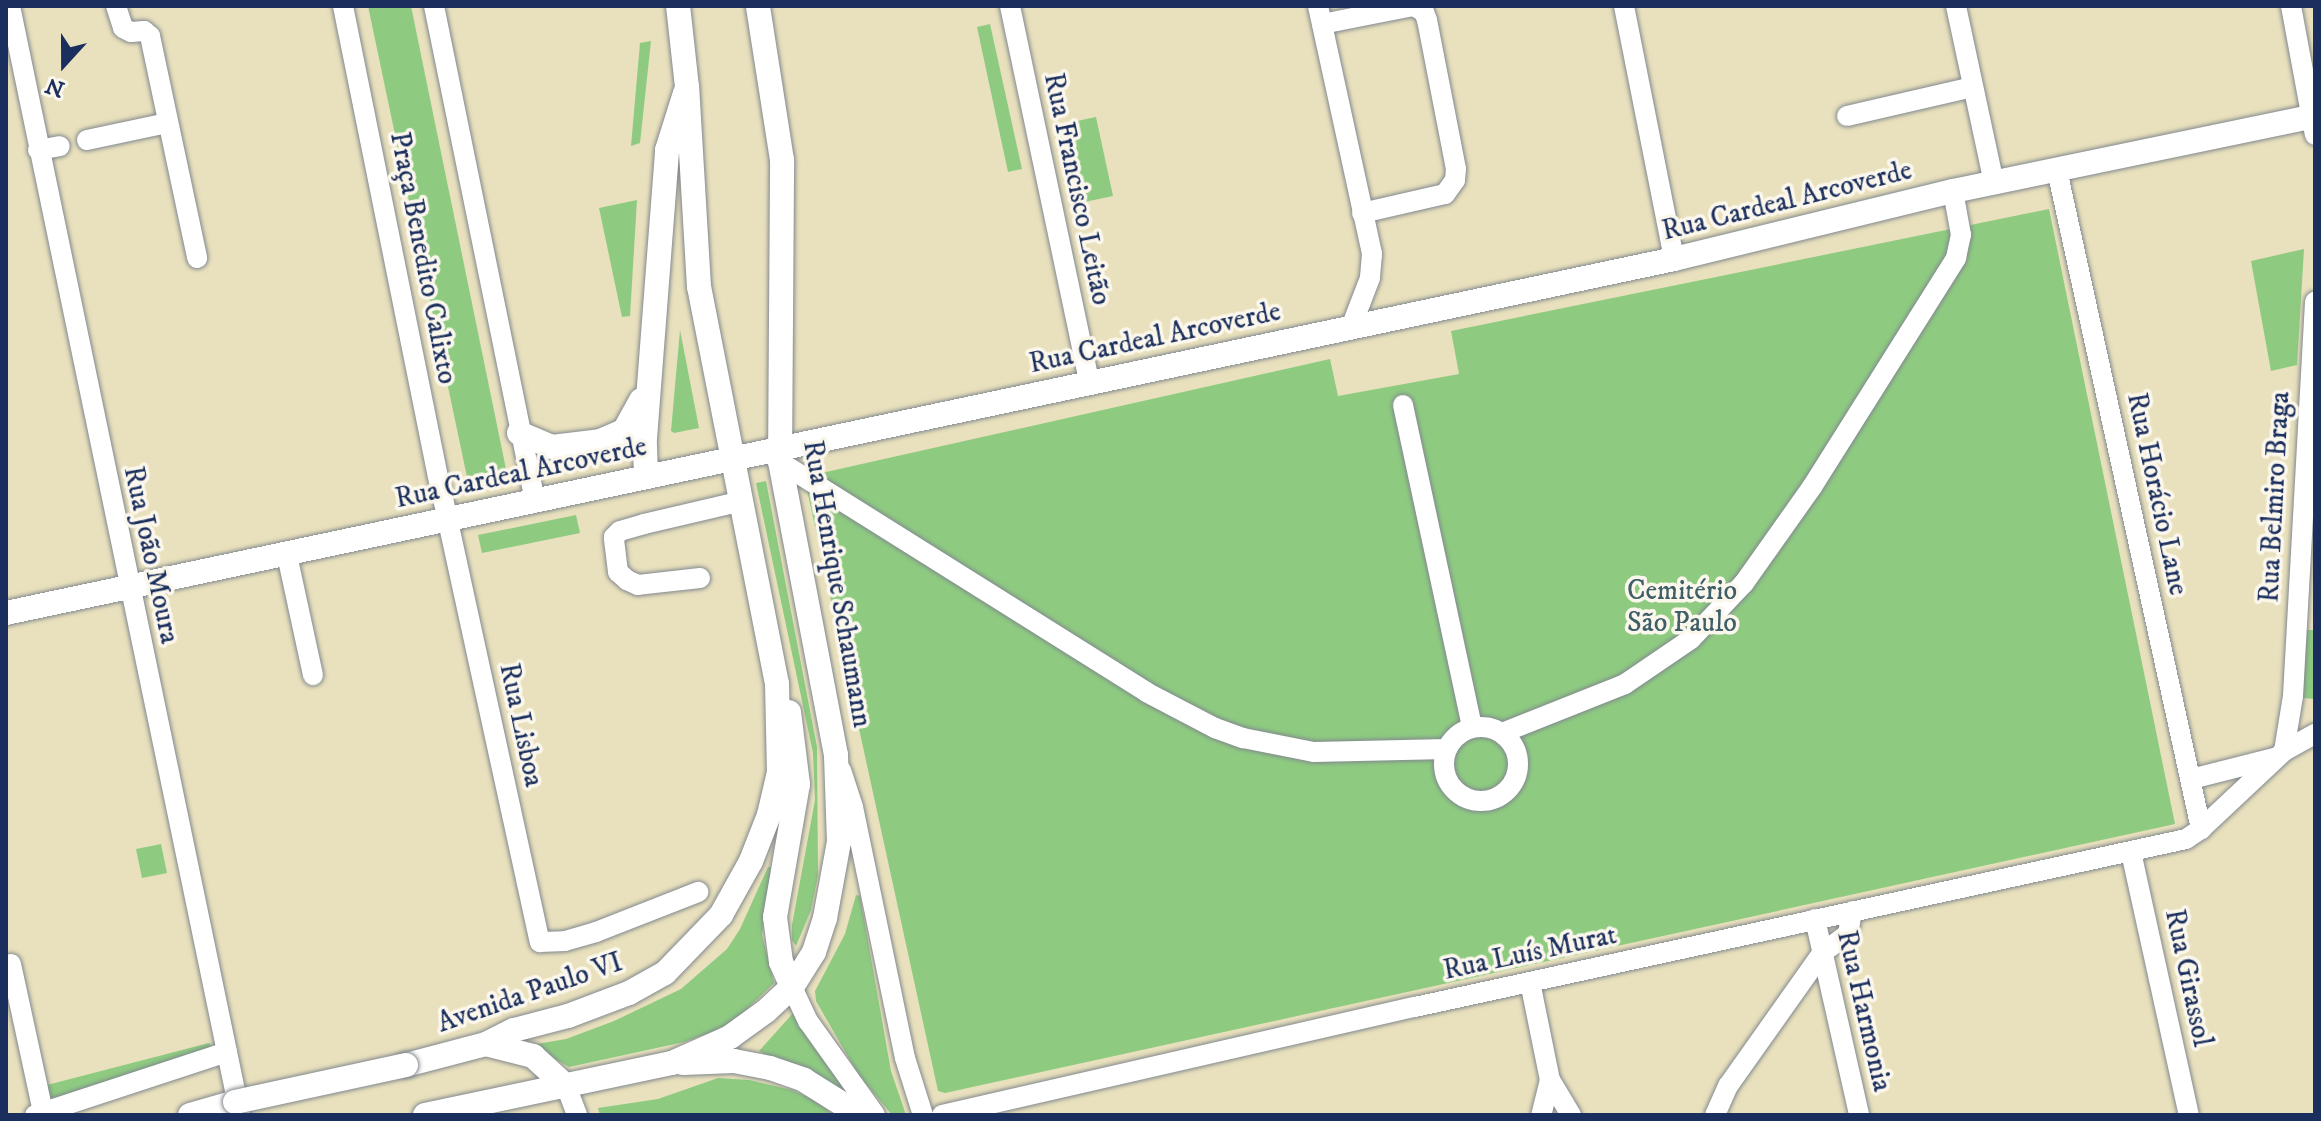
<!DOCTYPE html>
<meta charset="utf-8">
<style>
body{margin:0}
#map{position:relative;width:2321px;height:1121px;overflow:hidden;background:#e9e1bd;font-family:"IM FELL DW Pica",serif}
div>[style]{position:absolute}
.green>*{inset:0;background:#8ecb81}
.roads{filter:drop-shadow(0 0 2px #82888e) drop-shadow(0 0 2px #82888e)}
.minor>*{height:20px;margin:-10px;padding:0 10px;transform-origin:10px;border-radius:10px;background:#fff}
.minor>.ring{margin:-10px;padding:0;box-sizing:content-box;background:none;border:20px solid #fff;border-radius:50%}
.major>*{height:24px;margin:-12px;padding:0 12px;transform-origin:12px;border-radius:12px;background:#fff}
.bridges{filter:drop-shadow(0 0 2px #82888e) drop-shadow(0 0 2px #82888e)}
.major-bridge>*{height:24px;margin:-12px;padding:0 12px;transform-origin:12px;border-radius:12px;background:#fff}
span{translate:-50% -50%;white-space:nowrap;text-align:center;line-height:1.15;-webkit-text-stroke:7px #fbf7ec;paint-order:stroke}
.street-label{font-size:28px;color:#1b2f5e}
.park-label{font-size:28px;color:#3e5e68}
.frame{position:absolute;inset:0;border:8px solid #1b2f5e;pointer-events:none}
.north{position:absolute;left:24px;top:24px;width:80px;height:80px;-webkit-text-stroke:6px #fbf7ec;paint-order:stroke;rotate:201deg;font-size:22px;font-weight:700;line-height:32px;text-align:center;color:#1b2f5e}
.north::after{content:'';display:block;margin:auto;width:28px;height:36px;background:#1b2f5e;clip-path:polygon(50% 0,100% 100%,50% 72%,0 100%)}
</style>
<div id="map">
<div class="green">
<div style="clip-path:polygon(368px 6px,411px 6px,506px 469px,467px 477px)"></div>
<div style="clip-path:polygon(990px 24px,1022px 169px,1008px 172px,977px 27px)"></div>
<div style="clip-path:polygon(651px 41px,640px 143px,631px 146px,640px 43px)"></div>
<div style="clip-path:polygon(1096px 117px,1113px 196px,1075px 204px,1058px 125px)"></div>
<div style="clip-path:polygon(637px 200px,630px 316px,622px 317px,599px 208px)"></div>
<div style="clip-path:polygon(2049px 209px,2175px 824px,945px 1093px,938px 1091px,807px 490px,817px 474px,1330px 359px,1338px 396px,1459px 374px,1451px 331px)"></div>
<div style="clip-path:polygon(2304px 249px,2297px 365px,2271px 371px,2251px 261px)"></div>
<div style="clip-path:polygon(680px 330px,699px 428px,674px 433px,671px 431px)"></div>
<div style="clip-path:polygon(766px 481px,817px 747px,818px 875px,811px 910px,796px 946px,792px 940px,792px 925px,815px 800px,813px 753px,756px 483px)"></div>
<div style="clip-path:polygon(576px 515px,580px 533px,482px 553px,478px 535px)"></div>
<div style="clip-path:polygon(2306px 630px,2315px 630px,2315px 699px,2303px 698px)"></div>
<div style="clip-path:polygon(161px 844px,167px 873px,142px 878px,136px 849px)"></div>
<div style="clip-path:polygon(768px 867px,773px 868px,762px 935px,774px 983px,746px 1010px,721px 1029px,684px 1042px,569px 1067px,531px 1045px,566px 1039px,614px 1021px,681px 989px,727px 949px,740px 929px)"></div>
<div style="clip-path:polygon(856px 895px,860px 896px,891px 1071px,906px 1115px,892px 1115px,858px 1074px,816px 1001px,815px 991px,845px 934px)"></div>
<div style="clip-path:polygon(794px 1012px,844px 1083px,837px 1091px,759px 1051px)"></div>
<div style="clip-path:polygon(209px 1043px,214px 1050px,50px 1101px,47px 1085px)"></div>
<div style="clip-path:polygon(718px 1078px,749px 1080px,792px 1090px,814px 1100px,834px 1115px,600px 1115px,598px 1108px,658px 1099px)"></div>
</div>
<div class="roads">
<div class="minor">
<div style="left:10px;top:6px;width:1133px;rotate:78.28deg"></div>
<div style="left:116px;top:6px;width:23px;rotate:72deg"></div>
<div style="left:123px;top:28px;width:9px;rotate:27deg"></div>
<div style="left:131px;top:32px;width:13px;rotate:-4deg"></div>
<div style="left:144px;top:31px;width:8px;rotate:40deg"></div>
<div style="left:150px;top:36px;width:227px;rotate:78deg"></div>
<div style="left:343px;top:6px;width:484px;rotate:78.6deg"></div>
<div style="left:439px;top:480px;width:473px;rotate:77.7deg"></div>
<div style="left:540px;top:942px;width:25px;rotate:-2deg"></div>
<div style="left:565px;top:941px;width:32px;rotate:-16deg"></div>
<div style="left:596px;top:932px;width:110px;rotate:-21.4deg"></div>
<div style="left:434px;top:6px;width:505px;rotate:78.47deg"></div>
<div style="left:1010px;top:6px;width:386px;rotate:78.1deg"></div>
<div style="left:1318px;top:6px;width:254px;rotate:77.7deg"></div>
<div style="left:1372px;top:254px;width:24px;rotate:95deg"></div>
<div style="left:1370px;top:278px;width:50px;rotate:111deg"></div>
<div style="left:1624px;top:6px;width:258px;rotate:78.8deg"></div>
<div style="left:1956px;top:6px;width:181px;rotate:77.9deg"></div>
<div style="left:2291px;top:6px;width:131px;rotate:79.5deg"></div>
<div style="left:1322px;top:24px;width:93px;rotate:-11.2deg"></div>
<div style="left:1847px;top:116px;width:129px;rotate:-13deg"></div>
<div style="left:87px;top:140px;width:82px;rotate:-12deg"></div>
<div style="left:38px;top:150px;width:22px;rotate:-10deg"></div>
<div style="left:2057px;top:170px;width:675px;rotate:77.67deg"></div>
<div style="left:1362px;top:213px;width:85px;rotate:-12.9deg"></div>
<div style="left:1445px;top:194px;width:17px;rotate:-54deg"></div>
<div style="left:1455px;top:180px;width:11px;rotate:-85deg"></div>
<div style="left:1456px;top:169px;width:152px;rotate:-101deg"></div>
<div style="left:1427px;top:20px;width:9px;rotate:-111deg"></div>
<div style="left:1424px;top:12px;width:12px;rotate:-149deg"></div>
<div style="left:1403px;top:405px;width:330px;rotate:77.9deg"></div>
<div style="left:780px;top:462px;width:432px;rotate:32.1deg"></div>
<div style="left:1146px;top:692px;width:78px;rotate:27.6deg"></div>
<div style="left:1215px;top:728px;width:30px;rotate:20deg"></div>
<div style="left:1243px;top:738px;width:72px;rotate:11.2deg"></div>
<div style="left:1314px;top:752px;width:133px;rotate:-1.3deg"></div>
<div style="left:287px;top:555px;width:123px;rotate:77.8deg"></div>
<div style="left:700px;top:578px;width:62px;rotate:173.6deg"></div>
<div style="left:638px;top:585px;width:12px;rotate:-156deg"></div>
<div style="left:627px;top:580px;width:12px;rotate:-138deg"></div>
<div style="left:618px;top:572px;width:35px;rotate:-97deg"></div>
<div style="left:614px;top:537px;width:8px;rotate:-45deg"></div>
<div style="left:620px;top:531px;width:25px;rotate:-16deg"></div>
<div style="left:644px;top:524px;width:101px;rotate:-13.2deg"></div>
<div class="ring" style="left:1444px;top:727px;width:54px;height:54px"></div>
<div style="left:1502px;top:733px;width:132px;rotate:-21.7deg"></div>
<div style="left:1625px;top:684px;width:80px;rotate:-34.3deg"></div>
<div style="left:1691px;top:639px;width:77px;rotate:-46.6deg"></div>
<div style="left:1744px;top:583px;width:118px;rotate:-54.7deg"></div>
<div style="left:1812px;top:487px;width:271px;rotate:-57.8deg"></div>
<div style="left:1956px;top:258px;width:24px;rotate:-78deg"></div>
<div style="left:1961px;top:235px;width:45px;rotate:-100.3deg"></div>
<div style="left:2284px;top:751px;width:56px;rotate:-80.7deg"></div>
<div style="left:2293px;top:696px;width:395px;rotate:-86.8deg"></div>
<div style="left:841px;top:770px;width:39px;rotate:72deg"></div>
<div style="left:853px;top:807px;width:256px;rotate:78.3deg"></div>
<div style="left:905px;top:1058px;width:60px;rotate:72.5deg"></div>
<div style="left:2191px;top:779px;width:86px;rotate:-14.2deg"></div>
<div style="left:2131px;top:852px;width:269px;rotate:77.6deg"></div>
<div style="left:1815px;top:919px;width:201px;rotate:77.3deg"></div>
<div style="left:11px;top:964px;width:151px;rotate:77.8deg"></div>
<div style="left:1530px;top:982px;width:100px;rotate:78.5deg"></div>
<div style="left:1550px;top:1080px;width:36px;rotate:104deg"></div>
<div style="left:792px;top:987px;width:38px;rotate:65deg"></div>
<div style="left:808px;top:1021px;width:115px;rotate:54.5deg"></div>
<div style="left:1550px;top:1080px;width:41px;rotate:59deg"></div>
<div style="left:566px;top:1086px;width:31px;rotate:69deg"></div>
<div style="left:35px;top:1115px;width:202px;rotate:-18.2deg"></div>
<div style="left:942px;top:1115px;width:485px;rotate:-12.9deg"></div>
<div style="left:1415px;top:1007px;width:789px;rotate:-12.29deg"></div>
<div style="left:2186px;top:839px;width:18px;rotate:-34deg"></div>
<div style="left:2201px;top:829px;width:114px;rotate:-43.2deg"></div>
<div style="left:2284px;top:751px;width:35px;rotate:-29deg"></div>
<div style="left:1715px;top:1115px;width:32px;rotate:-66deg"></div>
<div style="left:1728px;top:1086px;width:163px;rotate:-54.7deg"></div>
<div style="left:1822px;top:953px;width:32px;rotate:-36deg"></div>
<div style="left:1848px;top:934px;width:23px;rotate:-80deg"></div>
</div>
<div class="major">
<div style="left:519px;top:433px;width:36px;rotate:23deg"></div>
<div style="left:552px;top:447px;width:48px;rotate:-7.1deg"></div>
<div style="left:600px;top:441px;width:26px;rotate:-23deg"></div>
<div style="left:624px;top:431px;width:35px;rotate:-61deg"></div>
<div style="left:646px;top:476px;width:38px;rotate:-92deg"></div>
<div style="left:645px;top:438px;width:289px;rotate:-85.6deg"></div>
<div style="left:667px;top:150px;width:60px;rotate:-72.5deg"></div>
<div style="left:6px;top:613px;width:1705px;rotate:-11.98deg"></div>
<div style="left:1674px;top:259px;width:287px;rotate:-13.7deg"></div>
<div style="left:1953px;top:191px;width:370px;rotate:-11.7deg"></div>
<div style="left:789px;top:712px;width:73px;rotate:82.9deg"></div>
<div style="left:798px;top:784px;width:135px;rotate:99.8deg"></div>
<div style="left:775px;top:917px;width:45px;rotate:82.4deg"></div>
<div style="left:781px;top:962px;width:27px;rotate:66deg"></div>
<div style="left:486px;top:1044px;width:49px;rotate:14.3deg"></div>
<div style="left:533px;top:1056px;width:45px;rotate:42.3deg"></div>
<div style="left:683px;top:1063px;width:51px;rotate:-2.2deg"></div>
<div style="left:734px;top:1061px;width:37px;rotate:11deg"></div>
<div style="left:770px;top:1068px;width:36px;rotate:19deg"></div>
<div style="left:804px;top:1080px;width:66px;rotate:32deg"></div>
<div style="left:406px;top:1065px;width:83px;rotate:-14.7deg"></div>
<div style="left:486px;top:1044px;width:31px;rotate:-27deg"></div>
<div style="left:514px;top:1030px;width:56px;rotate:-14.5deg"></div>
<div style="left:568px;top:1016px;width:65px;rotate:-20.7deg"></div>
<div style="left:629px;top:993px;width:41px;rotate:-29.1deg"></div>
<div style="left:665px;top:973px;width:81px;rotate:-46deg"></div>
<div style="left:721px;top:915px;width:62px;rotate:-60.9deg"></div>
<div style="left:751px;top:861px;width:49px;rotate:-68.6deg"></div>
<div style="left:769px;top:815px;width:44px;rotate:-76.9deg"></div>
<div style="left:779px;top:772px;width:88px;rotate:-91.3deg"></div>
<div style="left:777px;top:684px;width:405px;rotate:-101.1deg"></div>
<div style="left:699px;top:287px;width:200px;rotate:-93.4deg"></div>
<div style="left:687px;top:87px;width:81px;rotate:-96.3deg"></div>
<div style="left:190px;top:1115px;width:47px;rotate:-16.1deg"></div>
<div style="left:425px;top:1115px;width:252px;rotate:-11.9deg"></div>
<div style="left:672px;top:1063px;width:64px;rotate:-24.1deg"></div>
<div style="left:730px;top:1037px;width:44px;rotate:-35.8deg"></div>
<div style="left:766px;top:1011px;width:35px;rotate:-43deg"></div>
<div style="left:792px;top:987px;width:41px;rotate:-57.8deg"></div>
<div style="left:814px;top:952px;width:36px;rotate:-72deg"></div>
<div style="left:825px;top:918px;width:77px;rotate:-79.6deg"></div>
<div style="left:839px;top:842px;width:87px;rotate:-92deg"></div>
<div style="left:836px;top:755px;width:298px;rotate:-100.8deg"></div>
<div style="left:780px;top:462px;width:302px;rotate:-89.6deg"></div>
<div style="left:782px;top:160px;width:156px;rotate:-98.9deg"></div>
</div>
</div>
<div class="bridges">
<div class="major-bridge">
<div style="left:235px;top:1102px;width:175px;rotate:-12.2deg"></div>
</div>
</div>
<div class="street-label">
<span style="left:1077px;top:189px;rotate:78deg">Rua Francisco Leitão</span>
<span style="left:1787px;top:201px;rotate:-14deg">Rua Cardeal Arcoverde</span>
<span style="left:423px;top:258px;rotate:79deg">Praça Benedito Calixto</span>
<span style="left:1155px;top:338px;rotate:-12deg">Rua Cardeal Arcoverde</span>
<span style="left:521px;top:473px;rotate:-12deg">Rua Cardeal Arcoverde</span>
<span style="left:2157px;top:494px;rotate:78deg">Rua Horácio Lane</span>
<span style="left:2275px;top:497px;rotate:-87deg">Rua Belmiro Braga</span>
<span style="left:151px;top:555px;rotate:78deg">Rua João Moura</span>
<span style="left:837px;top:584px;rotate:80deg">Rua Henrique Schaumann</span>
<span style="left:521px;top:725px;rotate:78deg">Rua Lisboa</span>
<span style="left:1530px;top:953px;rotate:-12deg">Rua Luís Murat</span>
<span style="left:2188px;top:978px;rotate:78deg">Rua Girassol</span>
<span style="left:530px;top:993px;rotate:-19deg">Avenida Paulo VI</span>
<span style="left:1864px;top:1011px;rotate:77deg">Rua Harmonia</span>
</div>
<div class="park-label">
<span style="left:1682px;top:607px">Cemitério<br>São Paulo</span>
</div>
<div class="frame"></div>
<div class="north">N</div>
</div>
